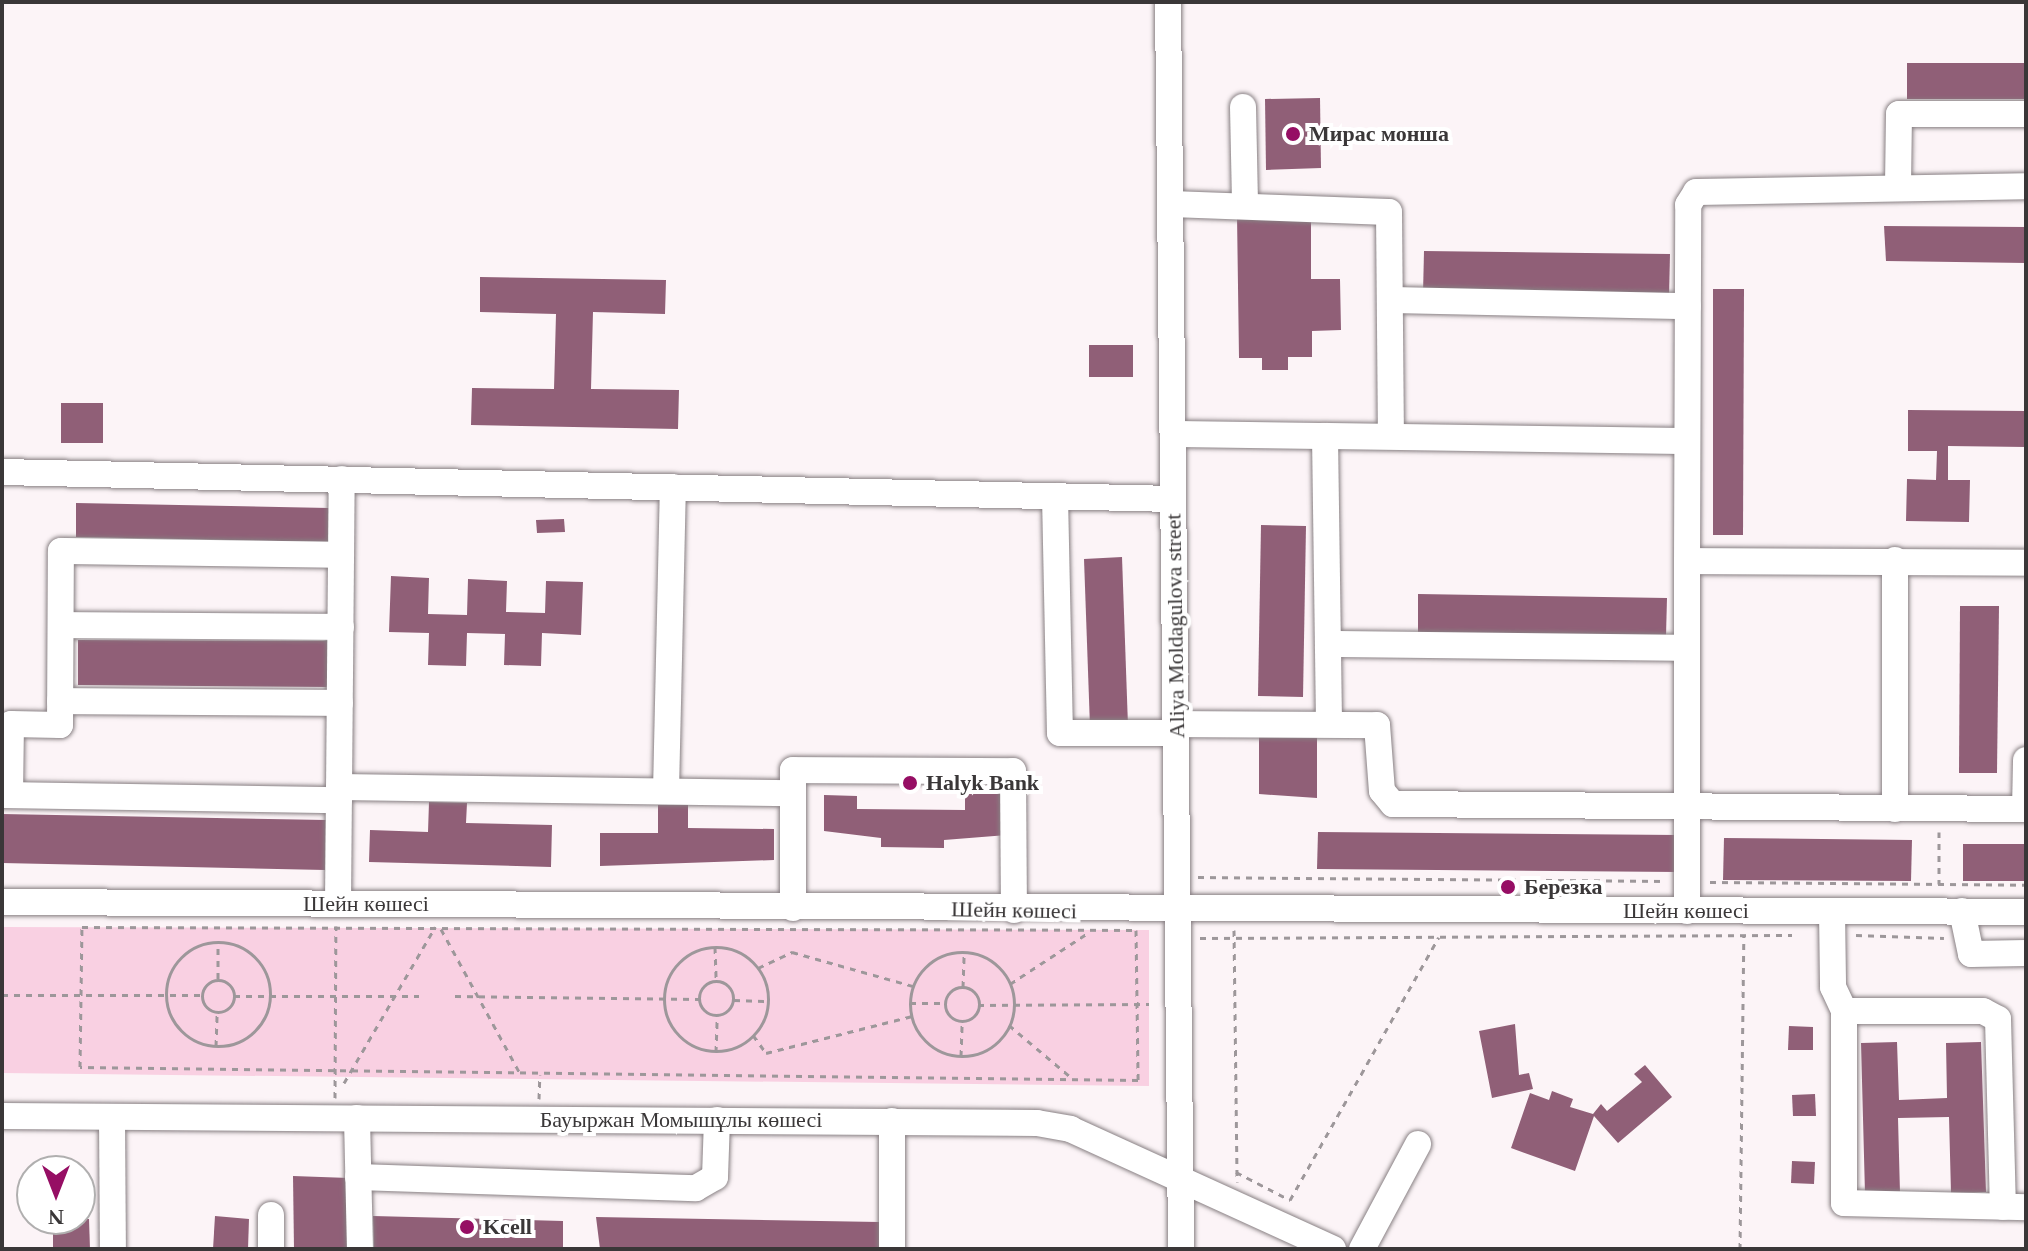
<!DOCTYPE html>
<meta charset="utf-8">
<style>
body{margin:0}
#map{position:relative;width:2028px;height:1251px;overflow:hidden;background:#fcf4f7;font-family:Georgia,serif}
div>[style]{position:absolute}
.green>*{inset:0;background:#f9d0e2}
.building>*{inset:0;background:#905f77}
.path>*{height:3px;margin-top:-1.5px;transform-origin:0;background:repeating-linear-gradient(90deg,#9d979a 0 6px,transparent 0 12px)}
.path>.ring{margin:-1.5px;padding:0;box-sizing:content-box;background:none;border:3px solid #9d979a;border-radius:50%}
.roads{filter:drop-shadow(0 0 2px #888083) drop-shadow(0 0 2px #888083)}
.minor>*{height:26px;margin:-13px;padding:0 13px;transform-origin:13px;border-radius:13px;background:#fff}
.dots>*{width:22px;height:22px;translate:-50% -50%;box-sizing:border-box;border:4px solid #fff;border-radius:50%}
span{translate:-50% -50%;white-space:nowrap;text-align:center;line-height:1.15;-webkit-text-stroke:8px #fff;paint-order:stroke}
.poi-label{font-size:22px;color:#3a3738;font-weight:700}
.left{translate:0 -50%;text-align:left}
.street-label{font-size:22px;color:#3a3738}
.frame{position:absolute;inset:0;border:4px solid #3a3738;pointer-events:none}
.north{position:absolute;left:16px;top:1155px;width:80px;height:80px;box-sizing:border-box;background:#fff;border:2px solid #b0afaf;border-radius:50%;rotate:180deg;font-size:22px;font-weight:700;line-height:32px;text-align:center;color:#3a3738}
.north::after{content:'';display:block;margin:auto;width:28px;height:36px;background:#960e64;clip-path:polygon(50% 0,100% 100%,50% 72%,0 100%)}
</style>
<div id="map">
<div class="green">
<div style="clip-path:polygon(2px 927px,1149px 930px,1149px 1086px,2px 1073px)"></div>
</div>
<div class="building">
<div style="clip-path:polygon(1907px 63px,2026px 63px,2026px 99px,1907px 99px)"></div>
<div style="clip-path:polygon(1320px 98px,1321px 168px,1266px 170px,1265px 99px)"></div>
<div style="clip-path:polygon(1311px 214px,1311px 279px,1340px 279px,1341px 330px,1312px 331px,1312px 357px,1288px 357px,1288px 370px,1262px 370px,1262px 358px,1239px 358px,1237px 215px)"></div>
<div style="clip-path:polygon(1884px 226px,2026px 227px,2026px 263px,1886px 261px)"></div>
<div style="clip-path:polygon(1424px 251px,1670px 254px,1669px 297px,1423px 294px)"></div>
<div style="clip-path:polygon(480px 277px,666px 280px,665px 314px,593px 312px,591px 389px,679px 390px,678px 429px,471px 425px,472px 388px,554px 389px,556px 314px,480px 312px)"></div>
<div style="clip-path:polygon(1713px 289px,1744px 289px,1743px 535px,1713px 535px)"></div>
<div style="clip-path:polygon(1089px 345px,1133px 345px,1133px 377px,1089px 377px)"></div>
<div style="clip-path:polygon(61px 403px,103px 403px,103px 443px,61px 443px)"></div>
<div style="clip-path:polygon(1908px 410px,2026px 411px,2026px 447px,1948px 446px,1948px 480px,1970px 480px,1969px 522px,1906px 521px,1907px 479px,1936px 480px,1937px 451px,1908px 451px)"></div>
<div style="clip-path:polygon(76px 503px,329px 508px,328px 542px,76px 537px)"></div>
<div style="clip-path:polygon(564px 519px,565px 532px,537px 533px,536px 520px)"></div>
<div style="clip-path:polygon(1261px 525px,1306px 526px,1303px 697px,1258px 696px)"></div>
<div style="clip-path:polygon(1122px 557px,1128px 726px,1090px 727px,1084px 559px)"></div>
<div style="clip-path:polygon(391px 576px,429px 578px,428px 614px,467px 615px,468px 579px,507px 581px,506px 612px,545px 613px,546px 581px,583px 582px,581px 635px,542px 633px,541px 666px,504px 665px,505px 634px,467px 633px,466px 666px,428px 665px,429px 633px,389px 632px)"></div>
<div style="clip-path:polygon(1418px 594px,1667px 598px,1666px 636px,1418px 635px)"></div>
<div style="clip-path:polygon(1960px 606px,1999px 606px,1997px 773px,1959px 773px)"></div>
<div style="clip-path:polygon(78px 640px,330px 641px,330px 687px,78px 685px)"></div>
<div style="clip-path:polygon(1259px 734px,1317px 734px,1317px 798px,1259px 794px)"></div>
<div style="clip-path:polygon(965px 791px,1007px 791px,1007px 835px,944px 840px,944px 848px,881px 847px,881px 838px,824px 831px,824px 795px,857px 796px,857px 809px,965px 810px)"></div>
<div style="clip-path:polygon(429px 802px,467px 803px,466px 823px,552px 825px,551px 867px,369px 862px,370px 830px,428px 832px)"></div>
<div style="clip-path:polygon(658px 805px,688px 805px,688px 828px,774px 829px,774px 860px,600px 866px,600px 833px,658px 833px)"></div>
<div style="clip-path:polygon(2px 814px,326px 820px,325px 870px,2px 863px)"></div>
<div style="clip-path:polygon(1318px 832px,1678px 835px,1678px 872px,1317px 869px)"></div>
<div style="clip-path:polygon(1724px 838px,1912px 840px,1911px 881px,1723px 880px)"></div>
<div style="clip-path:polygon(1963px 844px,2026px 844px,2026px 881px,1963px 881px)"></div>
<div style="clip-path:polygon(1515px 1024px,1519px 1075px,1529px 1073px,1533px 1089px,1492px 1098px,1479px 1031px)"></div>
<div style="clip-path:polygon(1789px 1026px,1813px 1027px,1813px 1050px,1788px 1050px)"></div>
<div style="clip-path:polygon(1897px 1042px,1899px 1100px,1947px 1098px,1946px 1043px,1981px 1042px,1986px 1192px,1951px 1193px,1949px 1117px,1898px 1118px,1900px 1193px,1865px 1194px,1861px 1043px)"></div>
<div style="clip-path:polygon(1645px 1065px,1672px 1097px,1618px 1143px,1594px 1116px,1575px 1171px,1511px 1148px,1530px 1093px,1549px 1100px,1552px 1091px,1573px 1099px,1570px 1107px,1593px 1114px,1601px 1104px,1607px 1111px,1642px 1082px,1634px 1074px)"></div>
<div style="clip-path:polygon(1815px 1094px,1816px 1116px,1793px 1116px,1792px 1095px)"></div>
<div style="clip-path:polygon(1792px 1161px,1815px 1162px,1814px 1184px,1791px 1183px)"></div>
<div style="clip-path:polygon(293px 1176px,349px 1178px,350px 1249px,294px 1249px)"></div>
<div style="clip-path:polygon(215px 1216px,249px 1219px,248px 1249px,213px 1249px)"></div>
<div style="clip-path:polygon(373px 1216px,563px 1221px,563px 1249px,374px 1249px)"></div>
<div style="clip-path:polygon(596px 1217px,879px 1222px,880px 1249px,600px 1249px)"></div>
<div style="clip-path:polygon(53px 1219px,89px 1219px,90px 1249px,53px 1249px)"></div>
</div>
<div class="path">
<div style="left:1939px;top:832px;width:52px;rotate:90deg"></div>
<div style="left:1198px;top:877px;width:468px;rotate:0.5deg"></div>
<div style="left:1710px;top:882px;width:316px;rotate:0.5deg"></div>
<div style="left:82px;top:927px;width:1054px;rotate:0.16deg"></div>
<div style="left:1136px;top:930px;width:150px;rotate:89.2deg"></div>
<div style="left:1138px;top:1080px;width:1058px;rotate:-179.3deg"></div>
<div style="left:80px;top:1067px;width:140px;rotate:-89.2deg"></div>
<div style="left:441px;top:929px;width:164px;rotate:61.3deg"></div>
<div style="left:1234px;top:930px;width:252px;rotate:89.3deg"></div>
<div style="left:1856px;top:935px;width:88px;rotate:2deg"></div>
<div style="left:1200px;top:938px;width:592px;rotate:-0.29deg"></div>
<div class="ring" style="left:166px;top:942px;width:101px;height:101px"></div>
<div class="ring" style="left:664px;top:947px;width:101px;height:101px"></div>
<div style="left:715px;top:947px;width:32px;rotate:88deg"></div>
<div class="ring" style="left:910px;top:952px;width:101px;height:101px"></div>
<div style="left:758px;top:968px;width:38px;rotate:-25deg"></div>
<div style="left:792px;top:952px;width:126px;rotate:15.7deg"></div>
<div style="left:218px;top:979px;width:36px;rotate:-90deg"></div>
<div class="ring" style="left:202px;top:980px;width:29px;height:29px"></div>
<div class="ring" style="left:699px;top:981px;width:31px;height:31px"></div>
<div style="left:1010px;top:984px;width:93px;rotate:-33.2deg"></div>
<div style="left:963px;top:987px;width:35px;rotate:-88deg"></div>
<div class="ring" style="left:945px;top:987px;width:31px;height:31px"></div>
<div style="left:2px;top:995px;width:199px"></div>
<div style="left:234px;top:996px;width:185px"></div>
<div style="left:455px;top:996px;width:244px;rotate:0.7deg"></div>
<div style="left:734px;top:1000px;width:34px;rotate:2deg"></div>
<div style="left:910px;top:1003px;width:35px"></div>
<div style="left:978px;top:1005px;width:171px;rotate:-0.3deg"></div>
<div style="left:1009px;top:1025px;width:84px;rotate:40.2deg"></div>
<div style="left:753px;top:1035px;width:22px;rotate:54deg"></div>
<div style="left:766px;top:1053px;width:151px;rotate:-14.2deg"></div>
<div style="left:216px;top:1046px;width:34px;rotate:-88deg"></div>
<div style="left:716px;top:1052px;width:36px;rotate:-88deg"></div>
<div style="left:961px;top:1056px;width:35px;rotate:-88deg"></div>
<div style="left:344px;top:1083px;width:181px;rotate:-59.7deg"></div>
<div style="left:335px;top:1098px;width:172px;rotate:-89.7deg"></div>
<div style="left:539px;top:1099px;width:24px;rotate:-88deg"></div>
<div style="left:1236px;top:1172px;width:61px;rotate:27.4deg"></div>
<div style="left:1290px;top:1200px;width:302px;rotate:-60.5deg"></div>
<div style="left:1740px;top:1249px;width:314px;rotate:-89.3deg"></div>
</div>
<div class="roads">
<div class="minor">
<div style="left:1168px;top:2px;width:1247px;rotate:89.4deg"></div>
<div style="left:1243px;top:107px;width:98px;rotate:88.8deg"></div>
<div style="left:1898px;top:186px;width:72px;rotate:-89.2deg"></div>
<div style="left:1899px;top:114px;width:127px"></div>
<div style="left:1171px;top:204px;width:218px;rotate:2.1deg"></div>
<div style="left:1389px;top:212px;width:224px;rotate:89.5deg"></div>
<div style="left:1393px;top:300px;width:295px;rotate:1.2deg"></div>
<div style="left:1173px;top:434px;width:152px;rotate:0.8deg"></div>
<div style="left:2px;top:472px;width:1171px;rotate:1.32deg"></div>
<div style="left:1055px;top:496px;width:237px;rotate:88.8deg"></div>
<div style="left:1060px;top:733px;width:116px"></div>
<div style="left:1895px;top:560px;width:249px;rotate:90deg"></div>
<div style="left:1687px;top:561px;width:356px;rotate:-89.8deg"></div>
<div style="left:1688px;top:205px;width:15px;rotate:-58deg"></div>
<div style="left:1696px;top:192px;width:330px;rotate:-1deg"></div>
<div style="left:61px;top:625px;width:280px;rotate:0.4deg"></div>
<div style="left:1328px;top:644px;width:358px;rotate:0.6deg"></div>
<div style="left:60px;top:701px;width:280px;rotate:0.4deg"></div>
<div style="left:1329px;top:722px;width:286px;rotate:-90.8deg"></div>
<div style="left:1325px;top:436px;width:361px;rotate:0.8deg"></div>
<div style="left:1175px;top:724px;width:202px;rotate:0.3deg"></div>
<div style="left:1377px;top:725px;width:66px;rotate:85.7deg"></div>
<div style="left:1382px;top:791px;width:17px;rotate:50deg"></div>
<div style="left:1393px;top:804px;width:633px;rotate:0.45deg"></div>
<div style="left:339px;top:787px;width:454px;rotate:0.8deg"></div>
<div style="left:666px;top:791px;width:304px;rotate:-88.7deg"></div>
<div style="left:2px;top:795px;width:337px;rotate:0.9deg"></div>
<div style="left:10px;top:795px;width:71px;rotate:-89.2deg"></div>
<div style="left:11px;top:724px;width:49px;rotate:1.2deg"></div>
<div style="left:60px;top:725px;width:174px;rotate:-89.7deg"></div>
<div style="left:61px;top:551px;width:280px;rotate:0.8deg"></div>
<div style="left:2025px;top:809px;width:49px;rotate:-88.8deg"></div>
<div style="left:2px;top:902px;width:2024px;rotate:0.28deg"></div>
<div style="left:338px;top:904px;width:425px;rotate:-89.5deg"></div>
<div style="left:793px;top:908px;width:138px;rotate:-90deg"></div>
<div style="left:793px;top:770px;width:220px;rotate:0.3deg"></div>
<div style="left:1013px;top:771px;width:139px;rotate:89.6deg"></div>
<div style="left:1687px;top:911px;width:350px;rotate:-90deg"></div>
<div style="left:1687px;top:561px;width:339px;rotate:0.3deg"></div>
<div style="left:1832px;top:911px;width:76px;rotate:89.2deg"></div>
<div style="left:1833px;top:987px;width:26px;rotate:65deg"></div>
<div style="left:1844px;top:1011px;width:192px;rotate:90deg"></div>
<div style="left:1844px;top:1203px;width:182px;rotate:1.3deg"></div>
<div style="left:1962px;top:911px;width:44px;rotate:78.2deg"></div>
<div style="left:1971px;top:954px;width:55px;rotate:-1deg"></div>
<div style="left:1844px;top:1011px;width:139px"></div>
<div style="left:1983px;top:1011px;width:17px;rotate:28deg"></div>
<div style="left:1998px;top:1019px;width:188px;rotate:88.5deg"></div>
<div style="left:2px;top:1116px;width:1035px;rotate:0.39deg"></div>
<div style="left:1037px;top:1123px;width:34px;rotate:10deg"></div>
<div style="left:1070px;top:1129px;width:289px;rotate:24.5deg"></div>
<div style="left:112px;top:1117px;width:132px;rotate:89.6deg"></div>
<div style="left:357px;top:1118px;width:131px;rotate:88.7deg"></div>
<div style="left:892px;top:1121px;width:128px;rotate:90deg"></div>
<div style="left:358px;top:1177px;width:338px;rotate:1.9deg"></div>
<div style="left:696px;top:1188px;width:22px;rotate:-30deg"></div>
<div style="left:715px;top:1177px;width:57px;rotate:-88deg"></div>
<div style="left:271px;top:1249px;width:34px;rotate:-90deg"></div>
<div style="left:1362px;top:1249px;width:119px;rotate:-61.9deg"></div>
</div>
</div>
<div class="dots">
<div style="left:1293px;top:134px;background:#960e64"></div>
<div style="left:910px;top:783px;background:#960e64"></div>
<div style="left:1508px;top:887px;background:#960e64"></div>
<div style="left:467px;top:1227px;background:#960e64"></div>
</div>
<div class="poi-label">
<span class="left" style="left:1309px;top:134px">Мирас монша</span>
<span class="left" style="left:926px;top:783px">Halyk Bank</span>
<span class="left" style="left:1524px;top:887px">Березка</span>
<span class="left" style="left:483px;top:1227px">Kcell</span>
</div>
<div class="street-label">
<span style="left:1175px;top:626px;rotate:-91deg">Aliya Moldagulova street</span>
<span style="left:366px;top:904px">Шейн көшесі</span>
<span style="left:1014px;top:910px;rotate:1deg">Шейн көшесі</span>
<span style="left:1686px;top:911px">Шейн көшесі</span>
<span style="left:681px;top:1120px">Бауыржан Момышұлы көшесі</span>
</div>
<div class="frame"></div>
<div class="north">N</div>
</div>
